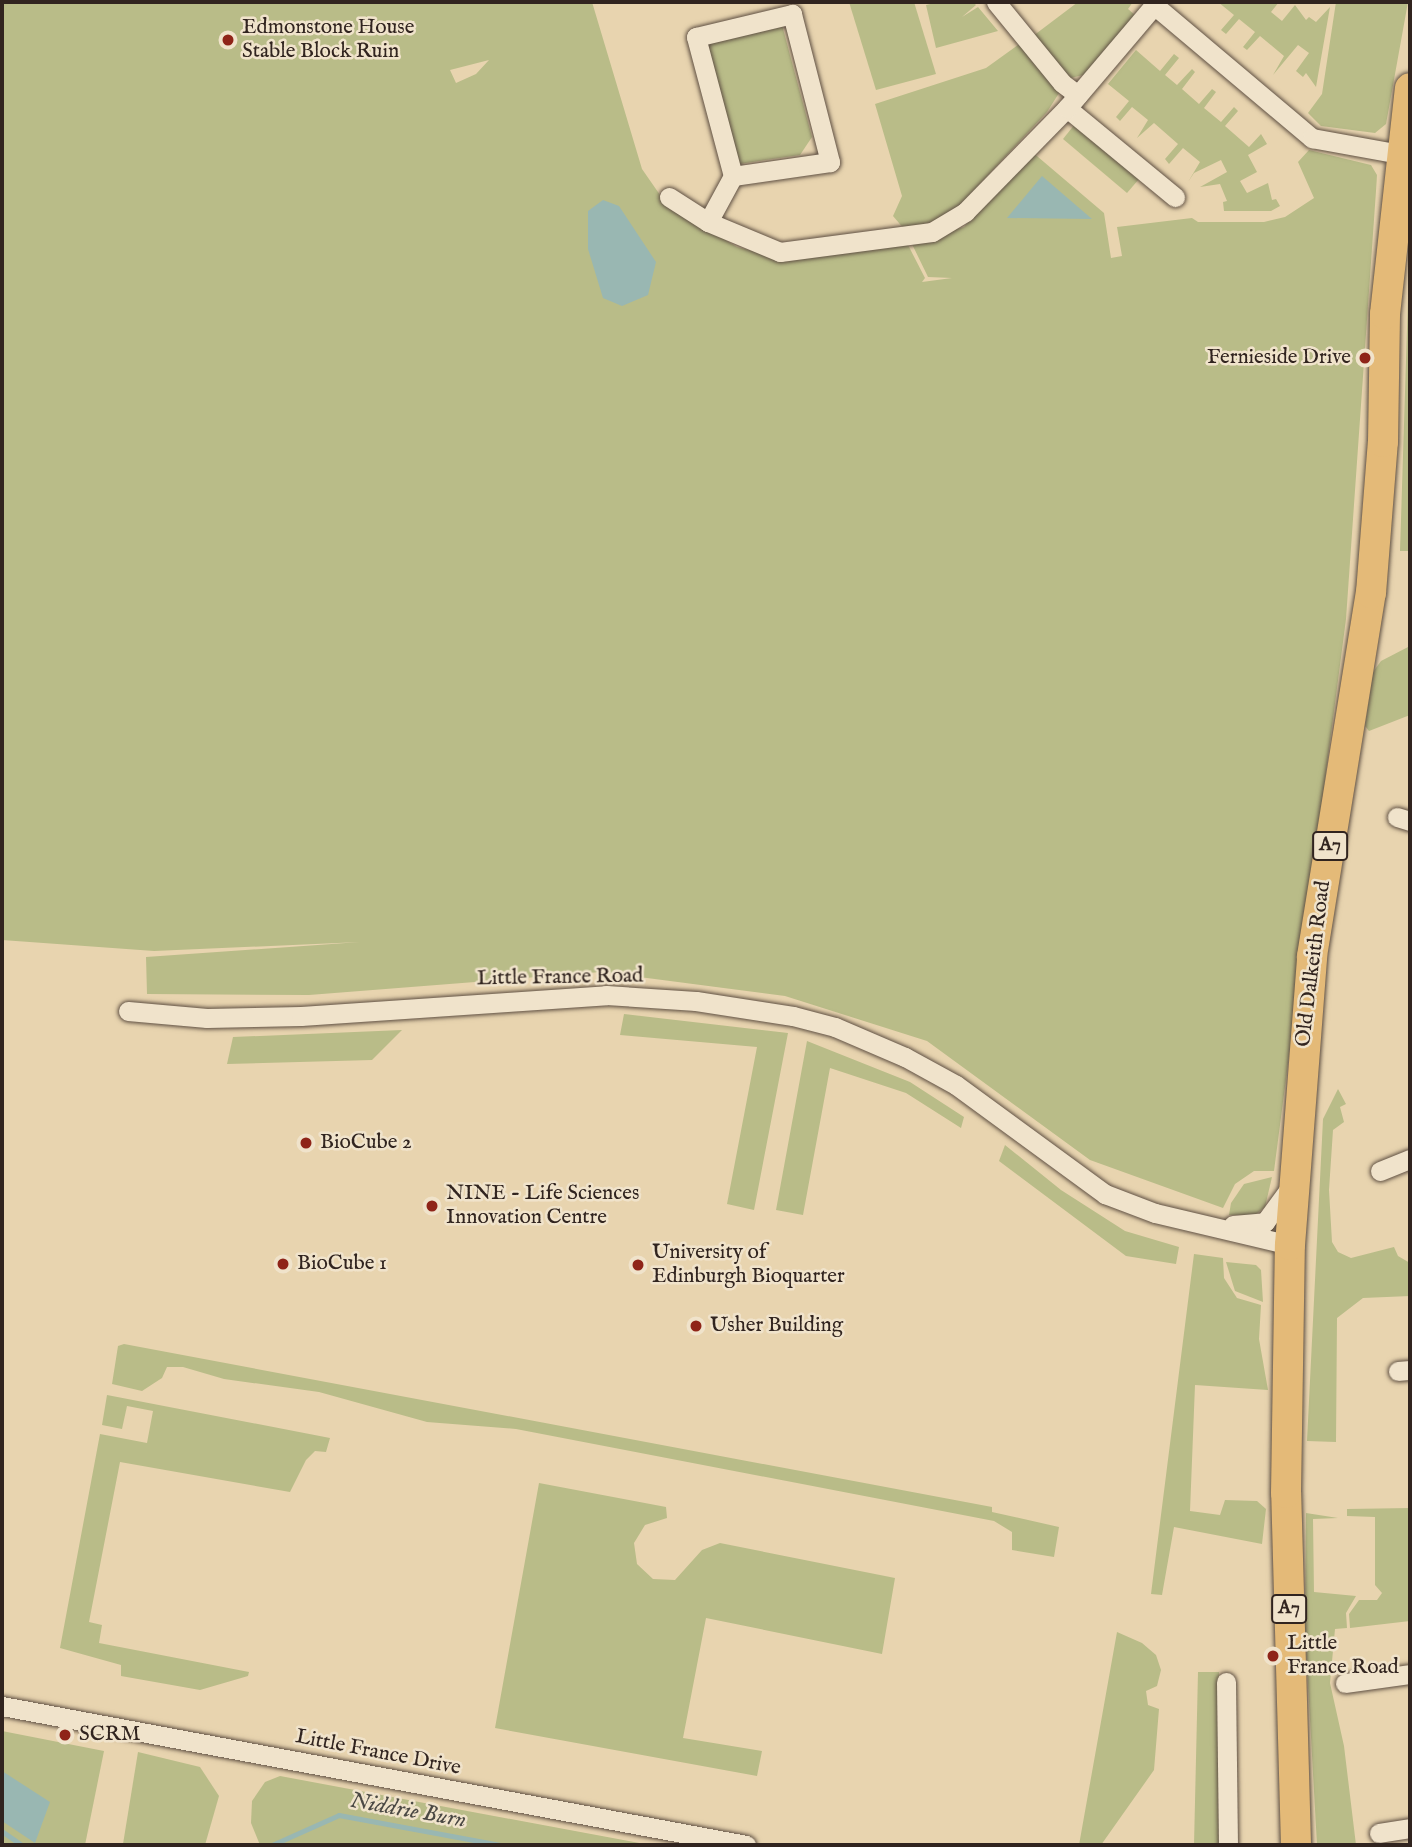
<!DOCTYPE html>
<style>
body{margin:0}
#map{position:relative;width:1412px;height:1847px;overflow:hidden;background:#e8d4af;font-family:"IM FELL English",serif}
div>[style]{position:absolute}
.green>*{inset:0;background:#b9bc88}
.water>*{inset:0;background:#99b7b2}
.stream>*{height:4.5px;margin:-2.25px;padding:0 2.25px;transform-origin:2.25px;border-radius:2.25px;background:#99b7b2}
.roads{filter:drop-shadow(0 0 2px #5f5043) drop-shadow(0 0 2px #5f5043)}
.street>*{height:19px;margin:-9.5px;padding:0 9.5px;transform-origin:9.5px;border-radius:9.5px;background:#f0e3cb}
.primary>*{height:30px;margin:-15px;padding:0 15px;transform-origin:15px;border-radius:15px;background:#e4ba78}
.dots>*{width:19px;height:19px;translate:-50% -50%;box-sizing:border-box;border:4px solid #f0e3cb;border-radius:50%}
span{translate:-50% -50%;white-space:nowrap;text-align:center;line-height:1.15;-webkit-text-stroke:5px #f0e3cb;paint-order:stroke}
.shield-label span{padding:2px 5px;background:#f0e3cb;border:2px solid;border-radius:5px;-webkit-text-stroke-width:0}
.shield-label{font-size:19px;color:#31241f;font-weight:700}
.poi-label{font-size:21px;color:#31241f}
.left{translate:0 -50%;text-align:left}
.right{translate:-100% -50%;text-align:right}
.street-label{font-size:21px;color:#31241f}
.water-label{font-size:23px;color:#4b4944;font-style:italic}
.frame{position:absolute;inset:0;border:4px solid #31241f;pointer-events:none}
</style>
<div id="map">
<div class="green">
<div style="clip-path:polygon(evenodd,2px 2px,592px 2px,642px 169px,667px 205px,737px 247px,778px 257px,907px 243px,925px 278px,922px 282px,952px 278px,928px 277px,911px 242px,964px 227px,1031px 151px,1104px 213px,1111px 258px,1122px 256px,1117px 227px,1192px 218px,1198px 222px,1264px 222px,1285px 217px,1314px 198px,1298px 162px,1309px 150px,1371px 165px,1377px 175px,1376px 191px,1346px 619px,1274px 1171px,1254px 1171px,1235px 1184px,1223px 1208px,1090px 1160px,927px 1041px,785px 996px,601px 972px,309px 995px,147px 994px,146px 957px,360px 942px,154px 951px,2px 940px,2px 2px,489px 60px,476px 74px,456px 83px,450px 70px,489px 60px)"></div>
<div style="clip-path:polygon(849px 2px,914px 2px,936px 74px,876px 90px)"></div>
<div style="clip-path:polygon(939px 2px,973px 2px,976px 5px,962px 17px,978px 7px,998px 31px,936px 48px,926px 5px)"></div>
<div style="clip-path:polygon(1078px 2px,1133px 2px,1128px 9px,1135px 15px,1087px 74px,1071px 78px,1033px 36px)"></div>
<div style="clip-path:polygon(1218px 2px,1279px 2px,1271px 12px,1282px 21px,1295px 5px,1306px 20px,1309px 17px,1316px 22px,1330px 7px,1316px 87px,1306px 73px,1303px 77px,1296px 71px,1309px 53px,1298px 45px,1273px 75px,1284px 56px,1260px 36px,1247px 50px,1243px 47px,1255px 32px,1239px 19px,1226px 34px,1221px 30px,1234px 15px)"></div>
<div style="clip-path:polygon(1336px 2px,1408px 2px,1386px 124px,1375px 133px,1321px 126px,1308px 113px,1322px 94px)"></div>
<div style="clip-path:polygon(782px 25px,812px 137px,800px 155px,739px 164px,705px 43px)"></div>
<div style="clip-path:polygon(1022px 42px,1061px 90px,1047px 112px,961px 204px,945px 218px,905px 230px,893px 216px,902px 196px,875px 104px,986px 68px)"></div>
<div style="clip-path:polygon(1136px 50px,1160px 71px,1174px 54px,1179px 58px,1165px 75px,1177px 85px,1192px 69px,1195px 72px,1182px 89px,1199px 104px,1212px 89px,1216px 92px,1204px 108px,1221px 122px,1234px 107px,1238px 111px,1225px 126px,1249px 147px,1261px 134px,1267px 144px,1248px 155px,1257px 172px,1240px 181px,1247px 193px,1268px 183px,1272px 200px,1276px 199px,1280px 206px,1271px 211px,1224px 211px,1223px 202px,1227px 201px,1220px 184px,1200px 187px,1227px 172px,1221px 160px,1194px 173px,1188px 182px,1200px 162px,1183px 148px,1169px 164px,1165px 159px,1178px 144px,1154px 123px,1137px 138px,1148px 120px,1132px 107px,1120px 121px,1116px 117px,1129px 101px,1108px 84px)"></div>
<div style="clip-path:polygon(1075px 124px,1139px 179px,1127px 193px,1063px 139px)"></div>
<div style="clip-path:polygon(1410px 234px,1410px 501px,1408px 551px,1400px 551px)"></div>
<div style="clip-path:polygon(1410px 646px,1410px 715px,1369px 731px,1365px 726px,1373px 672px,1381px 661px)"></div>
<div style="clip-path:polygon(624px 1014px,788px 1033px,754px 1210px,727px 1204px,757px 1047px,620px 1035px)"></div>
<div style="clip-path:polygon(402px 1030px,372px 1060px,227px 1064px,233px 1037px)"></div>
<div style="clip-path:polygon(807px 1041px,910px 1082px,964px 1117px,961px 1128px,906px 1093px,830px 1068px,803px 1215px,776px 1210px)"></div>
<div style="clip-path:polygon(1338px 1089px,1346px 1104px,1340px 1107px,1344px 1122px,1333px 1130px,1329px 1190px,1332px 1242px,1338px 1252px,1351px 1258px,1394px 1247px,1398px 1256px,1410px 1263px,1410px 1296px,1363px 1298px,1337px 1318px,1336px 1442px,1307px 1441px,1323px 1119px)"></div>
<div style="clip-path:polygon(1005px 1145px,1061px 1190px,1125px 1231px,1179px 1247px,1176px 1264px,1126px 1256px,999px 1161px)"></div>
<div style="clip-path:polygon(1272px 1177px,1265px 1207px,1255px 1215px,1229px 1215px,1231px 1203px,1244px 1184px)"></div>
<div style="clip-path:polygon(1194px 1254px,1223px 1258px,1224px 1278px,1237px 1298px,1261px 1305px,1259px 1339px,1268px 1390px,1195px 1385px,1190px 1511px,1220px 1515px,1225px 1500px,1257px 1501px,1266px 1509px,1262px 1544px,1174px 1527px,1162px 1595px,1151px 1594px)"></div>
<div style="clip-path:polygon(1226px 1262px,1256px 1265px,1261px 1270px,1263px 1302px,1235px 1291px)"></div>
<div style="clip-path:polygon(124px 1344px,992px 1507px,992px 1512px,1059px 1527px,1054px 1557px,1012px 1550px,1012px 1532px,994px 1521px,516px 1429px,427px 1422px,319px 1392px,224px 1379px,183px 1367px,167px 1367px,162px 1378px,142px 1391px,112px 1384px,118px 1346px)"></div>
<div style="clip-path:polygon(107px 1395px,330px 1438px,326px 1452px,315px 1451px,306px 1460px,290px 1492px,120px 1462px,89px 1622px,102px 1625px,99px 1643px,249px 1672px,248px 1676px,200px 1690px,121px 1676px,121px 1665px,60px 1648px,100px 1434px,147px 1443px,153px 1411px,127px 1406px,122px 1429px,102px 1425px)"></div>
<div style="clip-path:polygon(539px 1483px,666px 1507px,667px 1518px,645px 1525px,634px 1543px,637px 1564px,653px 1579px,675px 1580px,702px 1550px,720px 1543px,895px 1578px,882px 1654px,706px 1618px,683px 1738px,762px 1751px,757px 1776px,495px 1728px)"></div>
<div style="clip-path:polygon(1410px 1508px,1410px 1621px,1350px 1628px,1349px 1614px,1359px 1600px,1377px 1600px,1382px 1593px,1375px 1585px,1375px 1517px,1347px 1516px,1347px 1509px)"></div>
<div style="clip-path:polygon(1306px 1513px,1338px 1518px,1313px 1519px,1314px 1592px,1356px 1596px,1346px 1613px,1347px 1628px,1335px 1629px,1330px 1683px,1344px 1746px,1356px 1845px,1317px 1845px,1305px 1629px)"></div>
<div style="clip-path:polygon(1117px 1632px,1142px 1643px,1156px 1655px,1161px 1670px,1157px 1686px,1146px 1691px,1148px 1705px,1159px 1709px,1154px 1770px,1101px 1845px,1079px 1845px)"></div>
<div style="clip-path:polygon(1198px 1672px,1219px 1672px,1221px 1845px,1194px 1845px)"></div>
<div style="clip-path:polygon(2px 1731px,104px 1751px,85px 1845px,2px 1845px)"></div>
<div style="clip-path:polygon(138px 1752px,200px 1767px,219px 1796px,205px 1845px,123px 1844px)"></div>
<div style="clip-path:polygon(280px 1776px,650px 1845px,260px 1845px,251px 1823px,252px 1801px,265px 1782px)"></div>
</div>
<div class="water">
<div style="clip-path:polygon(1042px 176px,1092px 219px,1007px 218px)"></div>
<div style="clip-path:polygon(603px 200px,619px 206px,656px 262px,648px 295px,622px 306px,603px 298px,588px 249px,588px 211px)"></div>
<div style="clip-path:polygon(2px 1771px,50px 1802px,35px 1843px,2px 1821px)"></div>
</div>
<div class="stream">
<div style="left:2px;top:1831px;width:24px;rotate:35deg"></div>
<div style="left:272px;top:1845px;width:73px;rotate:-24.1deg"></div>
<div style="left:339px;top:1815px;width:165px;rotate:10.5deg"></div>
<div style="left:535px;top:1845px;width:41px"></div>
</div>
<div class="roads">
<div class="street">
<div style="left:996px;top:2px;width:104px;rotate:50.8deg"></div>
<div style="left:1062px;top:83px;width:20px;rotate:37deg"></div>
<div style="left:1154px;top:5px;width:207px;rotate:40.1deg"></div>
<div style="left:1312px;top:138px;width:89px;rotate:10.3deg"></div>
<div style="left:1067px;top:108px;width:140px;rotate:39.5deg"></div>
<div style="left:669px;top:197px;width:46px;rotate:32.7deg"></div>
<div style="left:708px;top:222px;width:78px;rotate:22.6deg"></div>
<div style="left:780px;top:252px;width:153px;rotate:-7.5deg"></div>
<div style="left:932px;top:232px;width:39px;rotate:-31deg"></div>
<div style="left:965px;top:212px;width:146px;rotate:-45.6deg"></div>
<div style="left:1067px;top:108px;width:139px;rotate:-49.7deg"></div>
<div style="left:708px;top:222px;width:52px;rotate:-61.5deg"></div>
<div style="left:733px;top:176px;width:144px;rotate:-104.9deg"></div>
<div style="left:696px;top:37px;width:99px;rotate:-13.5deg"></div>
<div style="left:792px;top:14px;width:153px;rotate:75.6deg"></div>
<div style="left:830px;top:162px;width:98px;rotate:171.8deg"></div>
<div style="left:1397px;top:817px;width:14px;rotate:17deg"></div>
<div style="left:128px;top:1011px;width:79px;rotate:5.1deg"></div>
<div style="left:207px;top:1018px;width:94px;rotate:-1.2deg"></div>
<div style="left:301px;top:1016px;width:306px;rotate:-3.9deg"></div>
<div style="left:606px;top:995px;width:90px;rotate:3.8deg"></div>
<div style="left:696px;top:1001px;width:98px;rotate:8.8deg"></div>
<div style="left:793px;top:1016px;width:43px;rotate:14.7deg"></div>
<div style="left:835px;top:1027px;width:76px;rotate:23.2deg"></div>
<div style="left:905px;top:1057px;width:58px;rotate:28.8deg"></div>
<div style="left:956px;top:1085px;width:185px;rotate:36.2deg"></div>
<div style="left:1105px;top:1194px;width:53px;rotate:20.8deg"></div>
<div style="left:1155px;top:1213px;width:139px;rotate:13.3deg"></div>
<div style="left:1380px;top:1171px;width:32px;rotate:-22deg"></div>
<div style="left:1233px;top:1225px;width:32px;rotate:-5deg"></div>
<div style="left:1265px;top:1222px;width:42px;rotate:-53.7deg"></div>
<div style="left:1398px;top:1371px;width:12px;rotate:-5deg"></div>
<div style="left:1226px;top:1682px;width:163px;rotate:89.3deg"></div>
<div style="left:1345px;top:1683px;width:66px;rotate:-7.9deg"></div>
<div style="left:2px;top:1706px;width:757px;rotate:10.58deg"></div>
<div style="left:1379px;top:1833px;width:31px;rotate:-9deg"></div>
</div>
<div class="primary">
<div style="left:1296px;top:1845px;width:352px;rotate:-91.6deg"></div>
<div style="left:1286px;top:1493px;width:248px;rotate:-89.1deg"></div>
<div style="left:1290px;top:1245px;width:290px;rotate:-85.6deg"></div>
<div style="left:1312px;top:956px;width:368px;rotate:-80.8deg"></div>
<div style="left:1371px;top:593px;width:151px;rotate:-85.5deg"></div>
<div style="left:1383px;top:442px;width:128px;rotate:-89.1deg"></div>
<div style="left:1385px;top:314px;width:227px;rotate:-83.7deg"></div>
</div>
</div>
<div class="dots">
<div style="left:228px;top:40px;background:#8f2418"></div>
<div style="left:1365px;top:358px;background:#8f2418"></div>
<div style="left:306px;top:1143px;background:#8f2418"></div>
<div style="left:432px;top:1206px;background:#8f2418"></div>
<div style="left:283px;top:1264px;background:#8f2418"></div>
<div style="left:638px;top:1265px;background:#8f2418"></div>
<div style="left:696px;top:1326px;background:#8f2418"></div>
<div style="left:1273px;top:1656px;background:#8f2418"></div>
<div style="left:65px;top:1735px;background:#8f2418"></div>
</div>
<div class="shield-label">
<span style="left:1330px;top:846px">A7</span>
<span style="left:1289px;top:1609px">A7</span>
</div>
<div class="poi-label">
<span class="left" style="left:242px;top:40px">Edmonstone House<br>Stable Block Ruin</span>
<span class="right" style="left:1351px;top:358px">Fernieside Drive</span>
<span class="left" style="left:320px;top:1143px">BioCube 2</span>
<span class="left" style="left:446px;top:1206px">NINE - Life Sciences<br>Innovation Centre</span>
<span class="left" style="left:652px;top:1265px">University of<br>Edinburgh Bioquarter</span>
<span class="left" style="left:297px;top:1264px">BioCube 1</span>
<span class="left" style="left:710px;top:1326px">Usher Building</span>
<span class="left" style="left:1287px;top:1656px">Little<br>France Road</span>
<span class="left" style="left:79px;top:1735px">SCRM</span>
</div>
<div class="street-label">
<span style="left:1314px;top:964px;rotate:-83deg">Old Dalkeith Road</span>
<span style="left:560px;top:978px;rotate:-1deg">Little France Road</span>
<span style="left:378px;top:1753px;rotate:11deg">Little France Drive</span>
</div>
<div class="water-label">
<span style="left:408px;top:1811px;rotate:10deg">Niddrie Burn</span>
</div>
<div class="frame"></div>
</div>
